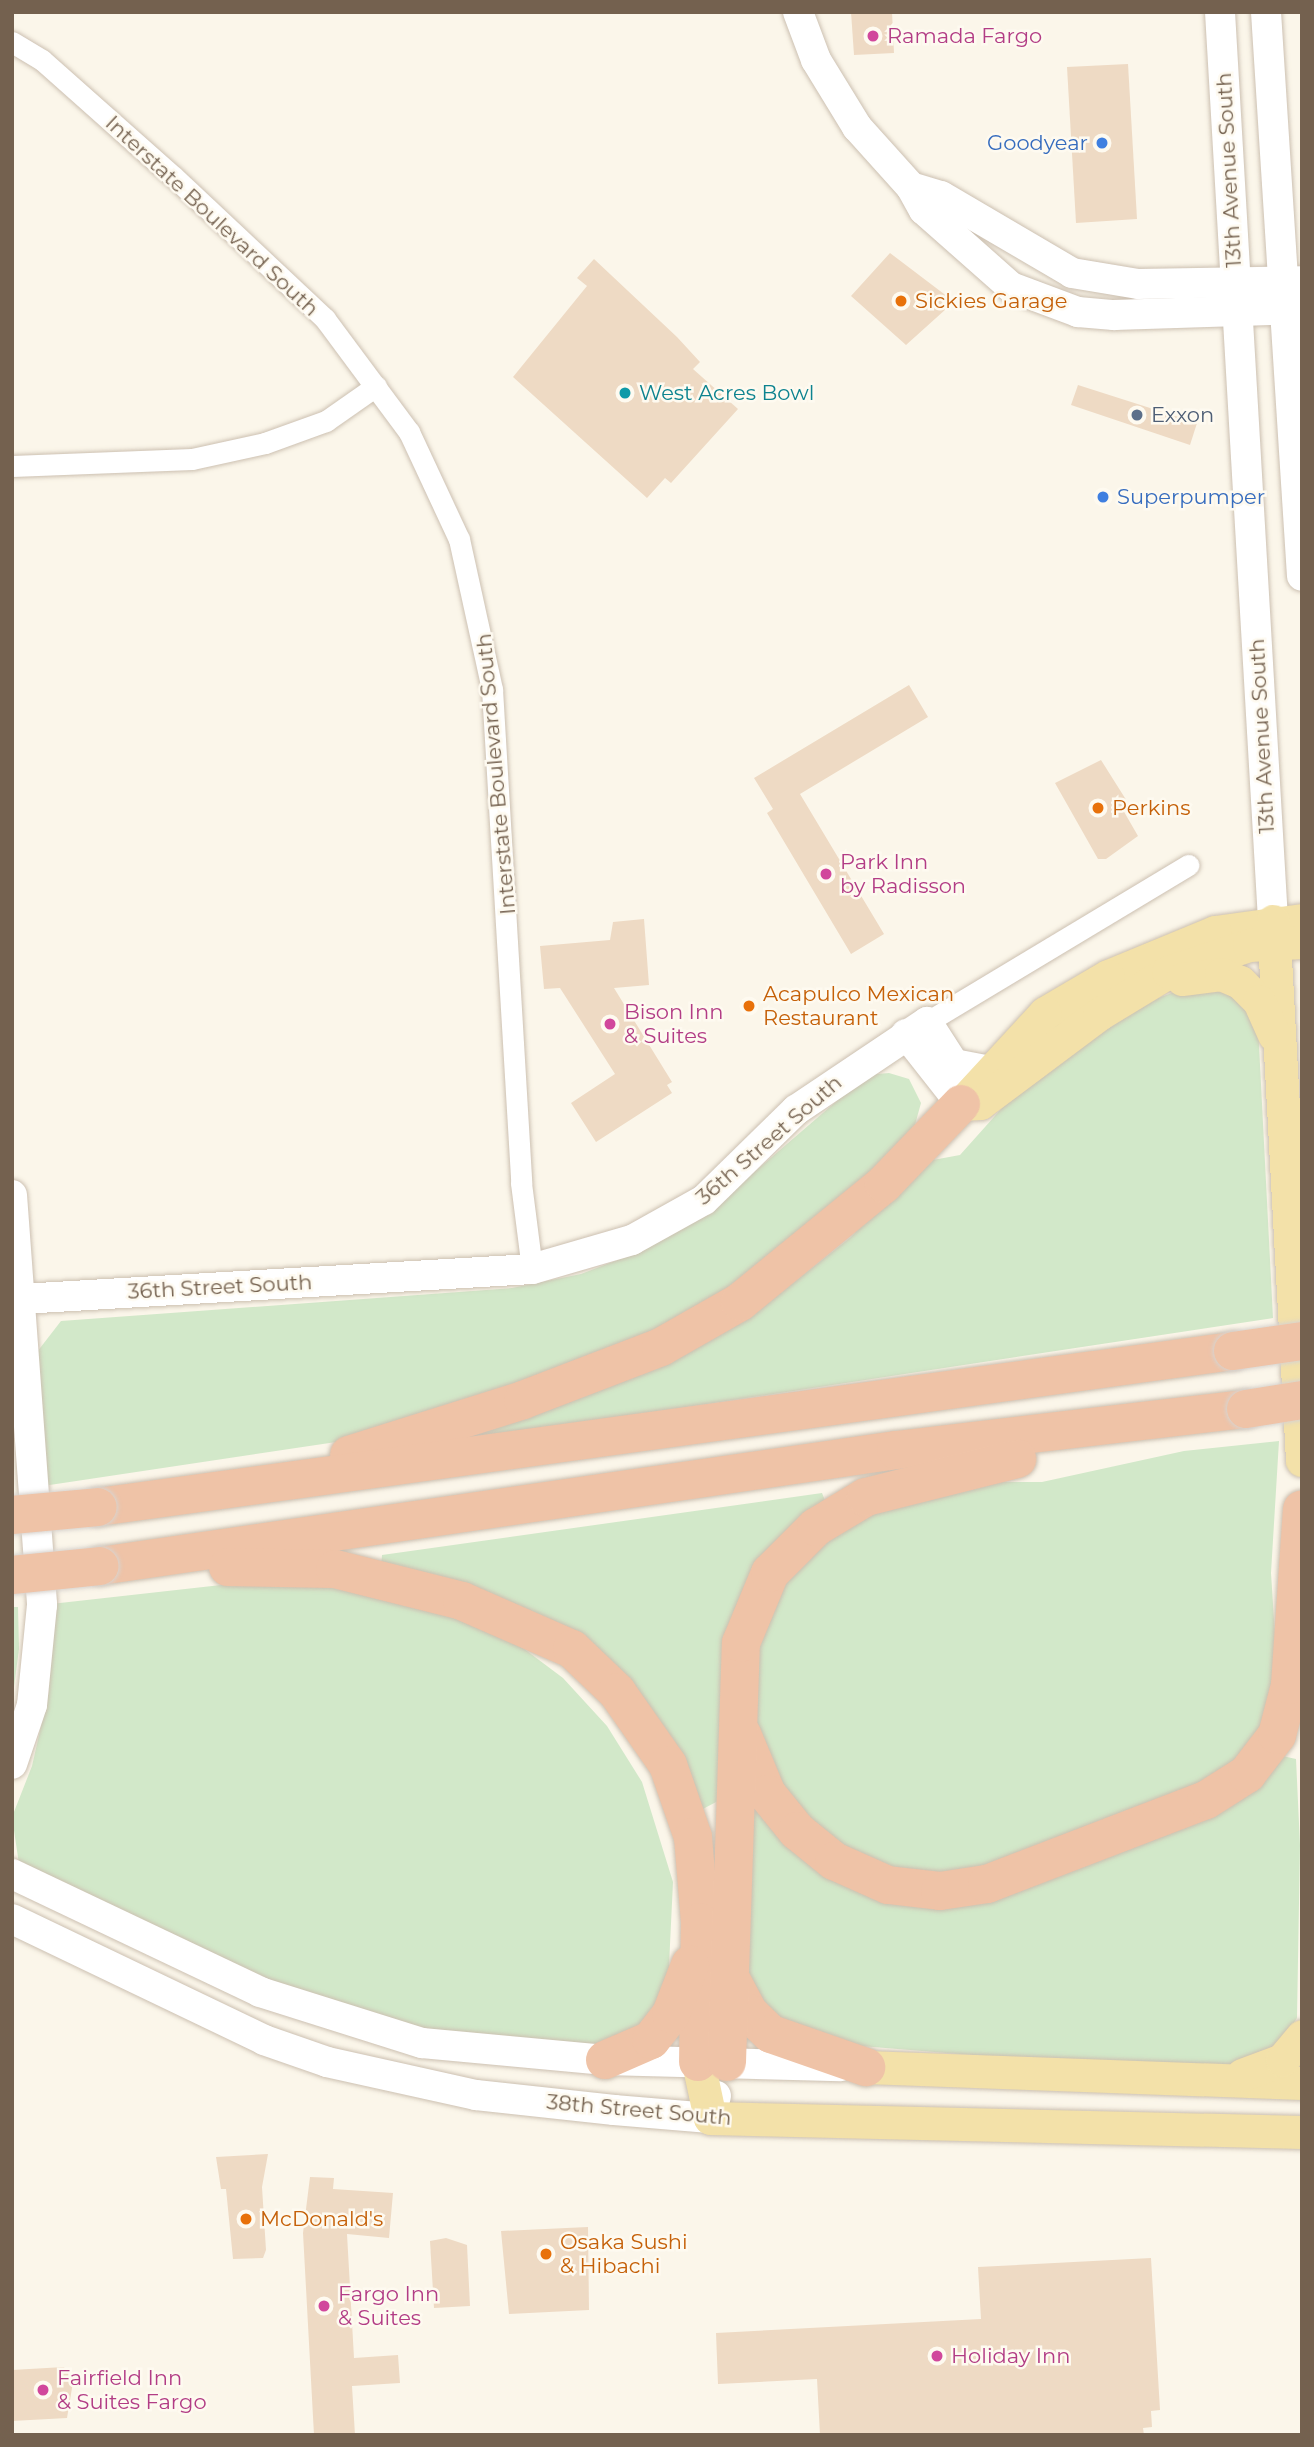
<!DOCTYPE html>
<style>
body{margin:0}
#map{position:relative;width:1314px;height:2447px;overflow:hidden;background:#fbf6ea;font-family:Montserrat,sans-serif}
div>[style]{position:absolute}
.green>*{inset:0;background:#d2e8c9}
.building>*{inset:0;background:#eedac4}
.roads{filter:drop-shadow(0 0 2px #ccc0b1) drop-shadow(0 0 2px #ccc0b1)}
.street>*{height:21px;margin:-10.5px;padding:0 10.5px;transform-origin:10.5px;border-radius:10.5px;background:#fff}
.secondary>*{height:30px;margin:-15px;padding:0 15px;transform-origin:15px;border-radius:15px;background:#fff}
.primary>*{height:33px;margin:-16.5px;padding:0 16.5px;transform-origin:16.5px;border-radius:16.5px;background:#f3e1a9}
.highway>*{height:38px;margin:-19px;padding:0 19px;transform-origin:19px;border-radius:19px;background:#efc3a7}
.bridges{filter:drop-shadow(0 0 2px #d8d3ce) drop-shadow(0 0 2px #d8d3ce)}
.highway-bridge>*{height:38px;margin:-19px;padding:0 19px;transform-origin:19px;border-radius:19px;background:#efc3a7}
.dots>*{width:19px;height:19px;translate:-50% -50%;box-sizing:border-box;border:4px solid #fefaf0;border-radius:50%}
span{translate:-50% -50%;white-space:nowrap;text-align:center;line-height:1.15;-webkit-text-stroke:5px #fefaf0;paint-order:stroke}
.hotel-label{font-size:21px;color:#b23c85}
.left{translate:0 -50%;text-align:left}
.shop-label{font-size:21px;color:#366cbe}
.right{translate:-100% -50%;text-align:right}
.street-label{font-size:21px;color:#74614f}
.food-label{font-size:21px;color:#c56008}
.culture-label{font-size:21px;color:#0d838f}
.service-label{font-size:21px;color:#4e5e75}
.frame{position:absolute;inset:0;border:14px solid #74614f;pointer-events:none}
</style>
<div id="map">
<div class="green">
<div style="clip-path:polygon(1196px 984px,1241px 997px,1258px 1026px,1273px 1318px,477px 1439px,472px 1429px,764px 1306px,851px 1237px,922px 1162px,960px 1155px,1002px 1108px,1087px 1042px,1153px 1000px)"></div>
<div style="clip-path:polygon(889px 1073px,909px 1079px,921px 1103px,913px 1132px,765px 1275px,637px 1348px,363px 1438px,43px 1486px,37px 1352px,61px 1321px,512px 1288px,581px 1274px,641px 1251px,709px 1211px,867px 1075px)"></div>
<div style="clip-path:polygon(1279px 1441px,1271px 1573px,1277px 1667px,1257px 1742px,1201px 1786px,972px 1875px,931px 1878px,848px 1855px,780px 1796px,749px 1698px,753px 1650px,794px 1564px,875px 1506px,970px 1482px,1042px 1482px,1184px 1451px)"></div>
<div style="clip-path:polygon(822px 1493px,826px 1503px,780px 1541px,720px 1800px,697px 1812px,619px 1680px,381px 1567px,382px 1555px)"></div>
<div style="clip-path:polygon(323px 1582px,436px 1606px,507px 1636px,563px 1678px,607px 1726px,642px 1782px,673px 1882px,668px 1986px,630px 2037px,600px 2047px,430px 2031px,269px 1987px,19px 1864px,12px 1817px,32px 1766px,49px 1691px,51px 1604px,239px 1583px)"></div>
<div style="clip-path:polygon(12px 1607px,18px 1607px,19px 1649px,12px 1702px)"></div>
<div style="clip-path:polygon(1278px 1755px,1296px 1759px,1300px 1845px,1297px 2018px,1275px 2052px,1231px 2065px,1057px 2062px,824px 2043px,787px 2031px,748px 1995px,744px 1807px,758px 1802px,928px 1902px)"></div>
</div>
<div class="building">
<div style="clip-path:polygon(851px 12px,892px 12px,894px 53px,854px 55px)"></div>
<div style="clip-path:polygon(1128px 64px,1137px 219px,1076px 223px,1067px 67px)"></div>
<div style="clip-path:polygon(890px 253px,948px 297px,941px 305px,946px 309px,906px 345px,851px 296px)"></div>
<div style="clip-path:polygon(594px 259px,677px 337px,700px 362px,693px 369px,738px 409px,671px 483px,665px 478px,647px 498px,513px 377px,587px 286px,577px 278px)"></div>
<div style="clip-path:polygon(1078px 385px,1197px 423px,1190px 445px,1071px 405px)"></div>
<div style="clip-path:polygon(909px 685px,928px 717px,800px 794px,884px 934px,851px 954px,767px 813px,773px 809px,754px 778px)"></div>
<div style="clip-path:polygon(1101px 760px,1130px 806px,1123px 810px,1138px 836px,1106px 859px,1098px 859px,1055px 783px)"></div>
<div style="clip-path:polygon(644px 919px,649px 985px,614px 988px,672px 1082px,667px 1085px,672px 1093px,596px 1142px,571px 1103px,615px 1074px,560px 988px,544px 989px,540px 946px,610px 940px,613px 922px)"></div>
<div style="clip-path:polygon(268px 2154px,262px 2187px,266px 2250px,263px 2258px,233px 2259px,226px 2189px,221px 2189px,216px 2157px)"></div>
<div style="clip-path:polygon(310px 2177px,334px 2178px,333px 2189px,393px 2193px,389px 2238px,347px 2234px,354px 2358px,398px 2355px,400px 2383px,352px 2386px,355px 2435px,314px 2435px,303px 2233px)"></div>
<div style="clip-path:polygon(588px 2227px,589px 2310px,509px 2314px,501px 2231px)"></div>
<div style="clip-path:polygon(446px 2238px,467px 2245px,470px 2306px,434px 2308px,430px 2241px)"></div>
<div style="clip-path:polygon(1151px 2258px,1160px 2410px,1151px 2411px,1152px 2427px,1143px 2428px,1144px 2435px,820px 2435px,817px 2379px,718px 2384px,716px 2333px,981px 2319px,978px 2267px)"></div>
<div style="clip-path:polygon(64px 2367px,73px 2382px,67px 2418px,12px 2421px,12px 2370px)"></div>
</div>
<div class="roads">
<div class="street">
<div style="left:12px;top:42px;width:35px;rotate:31deg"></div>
<div style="left:42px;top:60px;width:176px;rotate:41.6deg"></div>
<div style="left:174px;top:177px;width:207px;rotate:43.2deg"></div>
<div style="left:325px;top:319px;width:141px;rotate:53.4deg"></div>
<div style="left:409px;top:432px;width:118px;rotate:65deg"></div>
<div style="left:459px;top:539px;width:154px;rotate:77.6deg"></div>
<div style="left:492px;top:689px;width:495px;rotate:86.6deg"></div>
<div style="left:521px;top:1183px;width:87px;rotate:82.7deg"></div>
<div style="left:12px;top:466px;width:180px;rotate:-2.2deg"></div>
<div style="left:192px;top:459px;width:75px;rotate:-12.4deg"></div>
<div style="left:265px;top:443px;width:65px;rotate:-19.8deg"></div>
<div style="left:326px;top:421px;width:61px;rotate:-35deg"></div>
<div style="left:927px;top:1022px;width:305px;rotate:-31deg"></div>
</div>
<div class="secondary">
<div style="left:798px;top:12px;width:51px;rotate:69.4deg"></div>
<div style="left:816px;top:60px;width:79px;rotate:58.5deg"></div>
<div style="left:857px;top:127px;width:81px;rotate:48deg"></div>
<div style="left:911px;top:187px;width:26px;rotate:61deg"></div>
<div style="left:924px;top:210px;width:116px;rotate:41.5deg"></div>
<div style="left:1011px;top:287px;width:72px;rotate:20.5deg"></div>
<div style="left:1078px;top:312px;width:36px;rotate:5deg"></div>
<div style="left:1114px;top:315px;width:188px;rotate:-1.8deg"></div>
<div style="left:1220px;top:12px;width:911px;rotate:86.66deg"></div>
<div style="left:1266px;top:12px;width:565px;rotate:86.35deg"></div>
<div style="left:911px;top:187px;width:31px;rotate:17deg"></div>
<div style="left:941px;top:196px;width:152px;rotate:30.4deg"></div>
<div style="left:1072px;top:273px;width:67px;rotate:9.5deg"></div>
<div style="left:1138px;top:284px;width:164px;rotate:-1deg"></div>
<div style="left:906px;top:1034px;width:89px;rotate:51.8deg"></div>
<div style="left:12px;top:1195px;width:411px;rotate:85.8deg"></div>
<div style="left:42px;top:1605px;width:100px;rotate:95.7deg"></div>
<div style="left:32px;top:1705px;width:62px;rotate:108.7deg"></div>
<div style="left:21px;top:1299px;width:512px;rotate:-3.36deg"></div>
<div style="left:532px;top:1269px;width:104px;rotate:-16.2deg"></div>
<div style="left:632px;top:1240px;width:82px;rotate:-29.1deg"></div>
<div style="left:704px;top:1200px;width:129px;rotate:-44.4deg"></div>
<div style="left:796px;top:1110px;width:158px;rotate:-33.9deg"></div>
<div style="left:927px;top:1022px;width:50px;rotate:57.3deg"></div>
<div style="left:954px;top:1064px;width:33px;rotate:11deg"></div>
<div style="left:12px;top:1874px;width:275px;rotate:25.4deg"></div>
<div style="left:260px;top:1992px;width:170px;rotate:17.5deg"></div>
<div style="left:422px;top:2043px;width:184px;rotate:5.3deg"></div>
<div style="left:605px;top:2060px;width:236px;rotate:1.5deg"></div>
<div style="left:12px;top:1919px;width:280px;rotate:25.6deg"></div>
<div style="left:264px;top:2040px;width:67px;rotate:19.2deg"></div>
<div style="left:327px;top:2062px;width:153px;rotate:12.5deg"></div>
<div style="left:476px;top:2095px;width:139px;rotate:6.2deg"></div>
<div style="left:614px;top:2110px;width:96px;rotate:4.8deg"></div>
<div style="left:710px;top:2118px;width:23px;rotate:-75deg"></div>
</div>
<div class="primary">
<div style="left:1302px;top:920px;width:88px;rotate:172.1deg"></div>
<div style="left:1215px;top:932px;width:116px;rotate:157.6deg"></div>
<div style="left:1108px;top:976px;width:73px;rotate:149.6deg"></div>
<div style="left:1045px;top:1013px;width:124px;rotate:132.7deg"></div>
<div style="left:961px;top:1104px;width:19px;rotate:-3deg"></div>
<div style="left:980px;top:1103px;width:149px;rotate:-36.8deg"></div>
<div style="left:1099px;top:1014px;width:81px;rotate:-31.3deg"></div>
<div style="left:1168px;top:972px;width:85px;rotate:-18.4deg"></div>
<div style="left:1249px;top:945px;width:53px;rotate:-3.2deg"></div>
<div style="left:1273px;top:921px;width:540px;rotate:86.92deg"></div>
<div style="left:1182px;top:979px;width:39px;rotate:-7deg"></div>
<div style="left:1221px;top:974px;width:21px;rotate:23deg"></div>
<div style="left:1240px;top:982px;width:27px;rotate:45deg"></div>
<div style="left:1259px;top:1001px;width:37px;rotate:66deg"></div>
<div style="left:698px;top:2062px;width:57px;rotate:77.9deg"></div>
<div style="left:710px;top:2118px;width:592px;rotate:1.35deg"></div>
<div style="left:866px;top:2067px;width:436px;rotate:2.1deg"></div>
<div style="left:1242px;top:2075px;width:43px;rotate:-20.6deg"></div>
<div style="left:1282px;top:2060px;width:31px;rotate:-50deg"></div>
</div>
<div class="highway">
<div style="left:349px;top:1455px;width:182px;rotate:-17.5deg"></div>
<div style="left:523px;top:1400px;width:148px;rotate:-21deg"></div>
<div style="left:661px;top:1347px;width:91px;rotate:-29.7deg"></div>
<div style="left:740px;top:1302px;width:186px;rotate:-39.3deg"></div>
<div style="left:884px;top:1184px;width:111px;rotate:-46.1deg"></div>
<div style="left:98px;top:1507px;width:1146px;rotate:-7.83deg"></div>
<div style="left:100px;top:1566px;width:804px;rotate:-8.29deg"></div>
<div style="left:896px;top:1450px;width:352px;rotate:-6.7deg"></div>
<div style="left:228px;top:1567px;width:107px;rotate:1.1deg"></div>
<div style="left:335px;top:1569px;width:131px;rotate:14.1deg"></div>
<div style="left:462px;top:1601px;width:120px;rotate:23.6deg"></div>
<div style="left:572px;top:1649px;width:62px;rotate:43.7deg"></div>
<div style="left:617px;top:1692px;width:89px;rotate:55.1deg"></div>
<div style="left:668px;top:1765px;width:76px;rotate:70.9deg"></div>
<div style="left:693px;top:1837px;width:85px;rotate:85.3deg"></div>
<div style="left:700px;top:1922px;width:140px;rotate:90.8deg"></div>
<div style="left:742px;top:1734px;width:65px;rotate:67.4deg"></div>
<div style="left:767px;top:1794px;width:48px;rotate:51deg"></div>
<div style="left:797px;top:1831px;width:48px;rotate:39deg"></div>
<div style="left:834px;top:1861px;width:59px;rotate:24deg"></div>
<div style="left:888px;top:1885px;width:52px;rotate:6.6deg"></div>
<div style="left:940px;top:1891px;width:48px;rotate:-8.5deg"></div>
<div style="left:987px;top:1884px;width:235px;rotate:-21deg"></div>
<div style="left:1206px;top:1800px;width:49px;rotate:-32.4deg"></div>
<div style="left:1247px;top:1774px;width:49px;rotate:-52.4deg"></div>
<div style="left:1277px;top:1735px;width:52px;rotate:-75.4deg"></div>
<div style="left:1290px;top:1685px;width:176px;rotate:-86.1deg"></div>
<div style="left:730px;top:1977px;width:41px;rotate:62.2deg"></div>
<div style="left:749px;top:2013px;width:30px;rotate:44deg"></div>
<div style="left:771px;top:2034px;width:101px;rotate:19.2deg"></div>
<div style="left:605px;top:2060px;width:50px;rotate:-23.5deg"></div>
<div style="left:651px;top:2040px;width:33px;rotate:-52deg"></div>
<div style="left:671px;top:2014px;width:53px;rotate:-68.8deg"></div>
<div style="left:727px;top:2062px;width:419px;rotate:-88.1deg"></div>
<div style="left:741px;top:1643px;width:76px;rotate:-67.5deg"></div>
<div style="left:770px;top:1573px;width:65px;rotate:-45deg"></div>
<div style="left:816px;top:1527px;width:58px;rotate:-31deg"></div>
<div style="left:866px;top:1497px;width:156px;rotate:-14.1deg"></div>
</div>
</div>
<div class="bridges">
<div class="highway-bridge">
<div style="left:1233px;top:1351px;width:70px;rotate:-8.2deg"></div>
<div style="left:1246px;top:1409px;width:57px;rotate:-9.1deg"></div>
<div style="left:12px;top:1515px;width:86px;rotate:-5.3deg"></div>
<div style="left:12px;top:1575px;width:88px;rotate:-5.8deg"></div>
</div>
</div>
<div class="dots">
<div style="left:873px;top:36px;background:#d1479c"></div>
<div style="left:1102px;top:143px;background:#3f7fe0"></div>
<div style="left:901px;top:301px;background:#e8710a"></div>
<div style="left:625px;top:393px;background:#0f9aa8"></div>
<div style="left:1137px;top:415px;background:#5c6f8a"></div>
<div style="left:1103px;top:497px;background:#3f7fe0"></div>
<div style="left:1098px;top:808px;background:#e8710a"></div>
<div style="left:826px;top:874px;background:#d1479c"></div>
<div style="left:749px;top:1006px;background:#e8710a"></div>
<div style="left:610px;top:1024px;background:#d1479c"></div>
<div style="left:246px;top:2219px;background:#e8710a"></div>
<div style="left:546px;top:2254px;background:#e8710a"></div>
<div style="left:324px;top:2306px;background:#d1479c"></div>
<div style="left:937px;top:2356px;background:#d1479c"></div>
<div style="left:43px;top:2390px;background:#d1479c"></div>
</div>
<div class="hotel-label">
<span class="left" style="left:887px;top:36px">Ramada Fargo</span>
<span class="left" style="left:840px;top:874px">Park Inn<br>by Radisson</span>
<span class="left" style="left:624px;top:1024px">Bison Inn<br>&amp; Suites</span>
<span class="left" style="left:338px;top:2306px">Fargo Inn<br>&amp; Suites</span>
<span class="left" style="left:951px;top:2356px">Holiday Inn</span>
<span class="left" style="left:57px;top:2390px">Fairfield Inn<br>&amp; Suites Fargo</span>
</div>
<div class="shop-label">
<span class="right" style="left:1088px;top:143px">Goodyear</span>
<span class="left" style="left:1117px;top:497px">Superpumper</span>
</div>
<div class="street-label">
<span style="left:1229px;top:170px;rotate:-93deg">13th Avenue South</span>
<span style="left:212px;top:216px;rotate:43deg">Interstate Boulevard South</span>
<span style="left:1262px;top:736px;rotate:-93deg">13th Avenue South</span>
<span style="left:496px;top:774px;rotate:-95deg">Interstate Boulevard South</span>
<span style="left:769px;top:1140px;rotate:-41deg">36th Street South</span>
<span style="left:220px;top:1287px;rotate:-3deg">36th Street South</span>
<span style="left:639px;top:2110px;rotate:5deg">38th Street South</span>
</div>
<div class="food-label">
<span class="left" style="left:915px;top:301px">Sickies Garage</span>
<span class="left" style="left:1112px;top:808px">Perkins</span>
<span class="left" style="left:763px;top:1006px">Acapulco Mexican<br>Restaurant</span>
<span class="left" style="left:260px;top:2219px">McDonald's</span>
<span class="left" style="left:560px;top:2254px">Osaka Sushi<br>&amp; Hibachi</span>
</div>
<div class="culture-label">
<span class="left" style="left:639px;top:393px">West Acres Bowl</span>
</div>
<div class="service-label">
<span class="left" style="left:1151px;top:415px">Exxon</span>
</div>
<div class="frame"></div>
</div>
